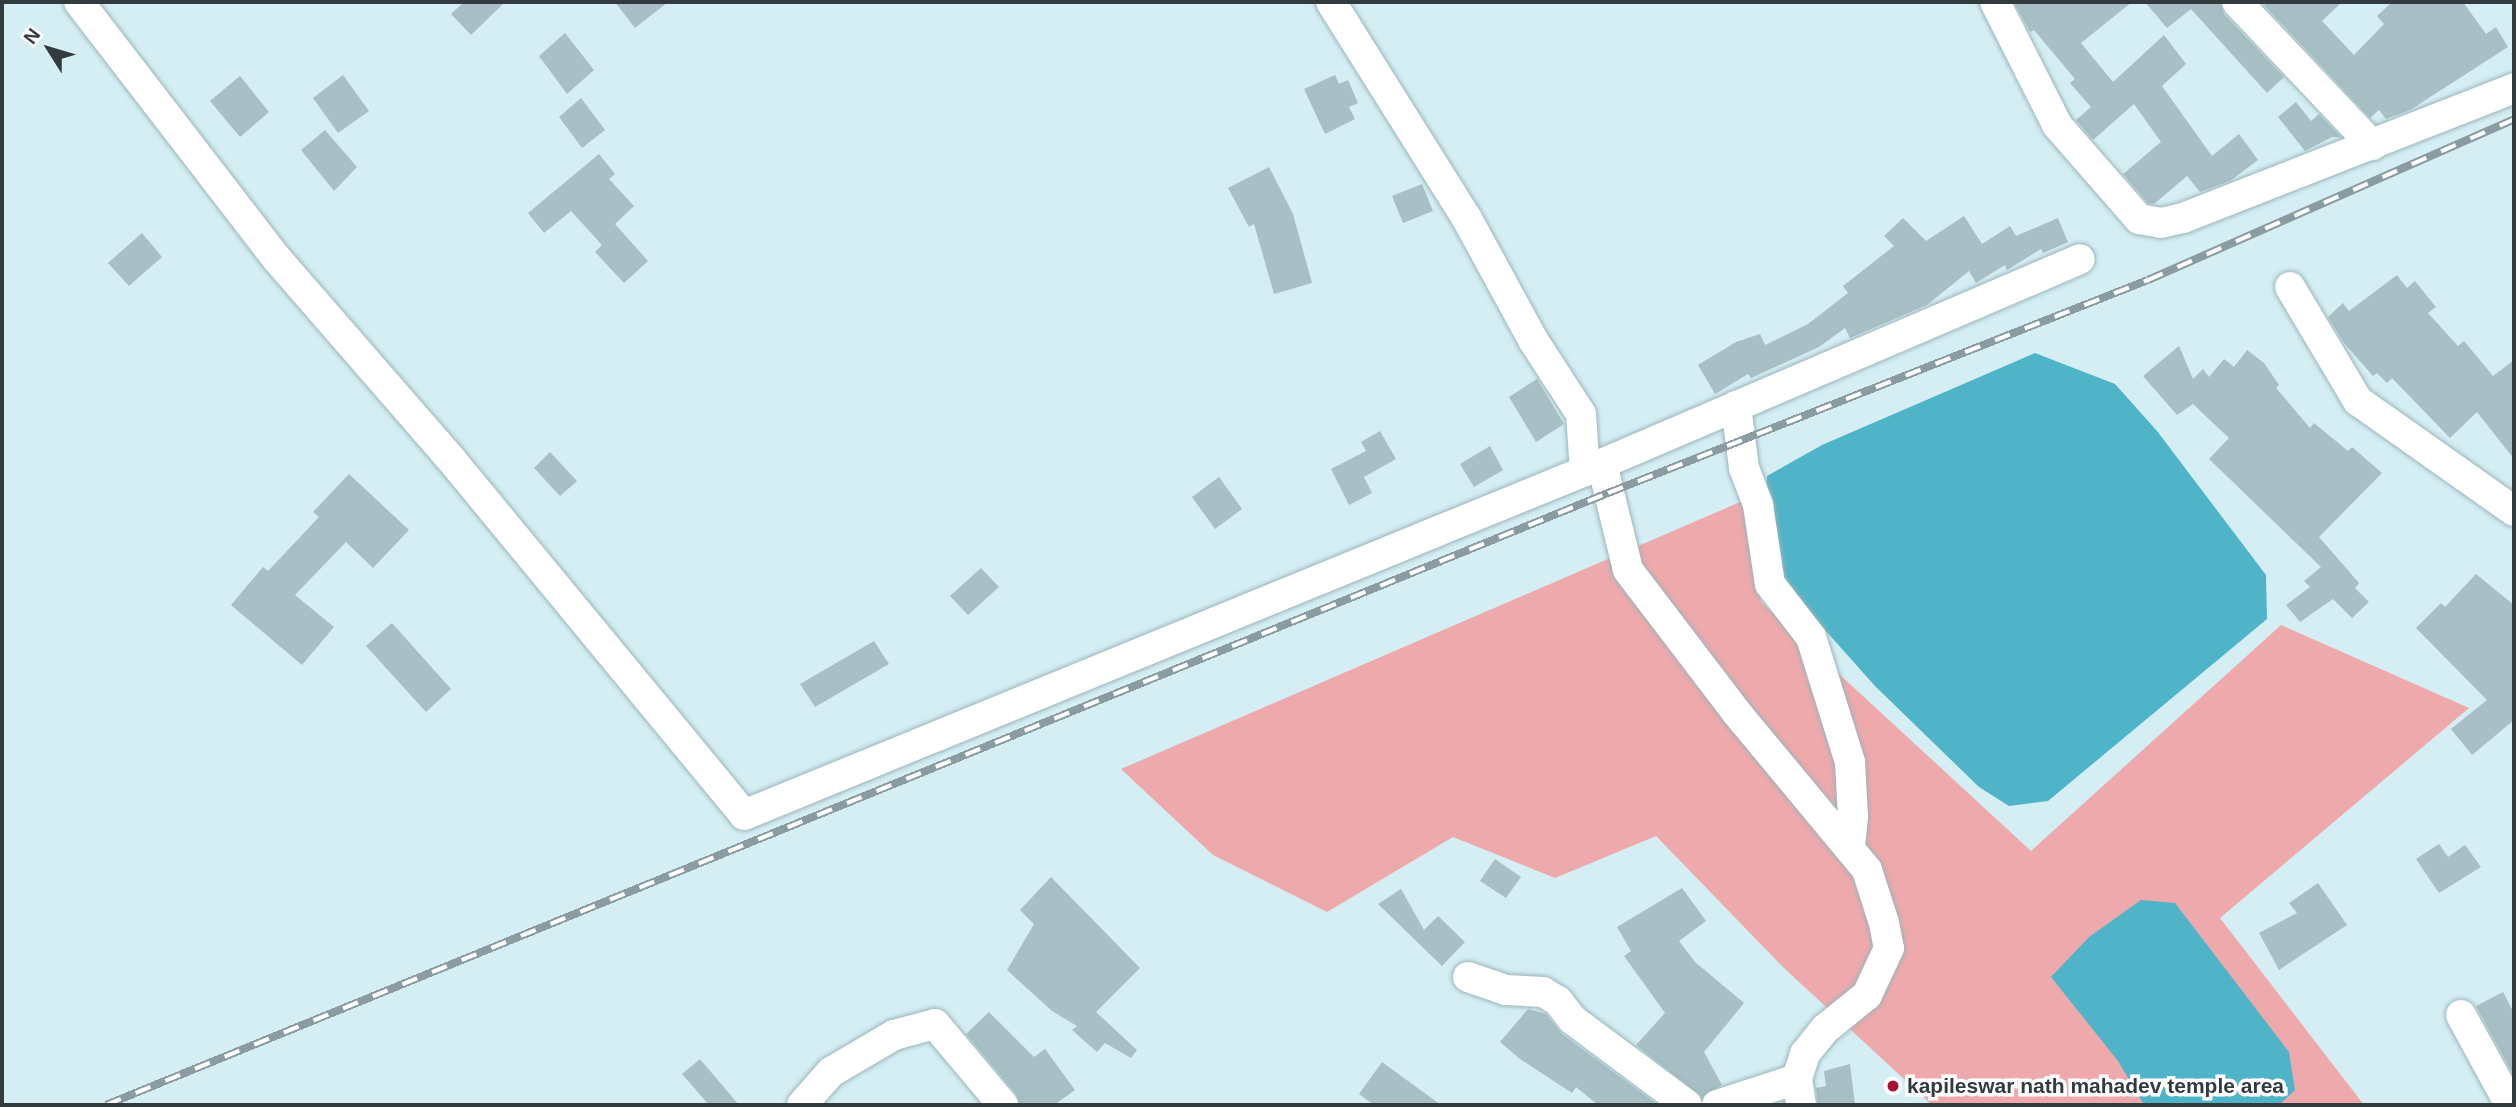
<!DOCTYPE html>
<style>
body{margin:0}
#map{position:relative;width:2516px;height:1107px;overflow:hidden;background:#d4eef4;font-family:Arial,sans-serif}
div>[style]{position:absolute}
.green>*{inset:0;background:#eea9ac}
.water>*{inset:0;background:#4fb4c8}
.building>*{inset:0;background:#a7bfc5}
.roads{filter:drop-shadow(0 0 2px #9cb4ba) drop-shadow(0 0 2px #9cb4ba)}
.street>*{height:30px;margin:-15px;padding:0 15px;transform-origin:15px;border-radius:15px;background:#fff}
.rail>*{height:8px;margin-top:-4px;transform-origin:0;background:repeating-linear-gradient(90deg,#fff 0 16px,#8a9ca1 0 32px);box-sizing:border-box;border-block:2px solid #8a9ca1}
.dots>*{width:19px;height:19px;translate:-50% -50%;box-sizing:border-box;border:4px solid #fff;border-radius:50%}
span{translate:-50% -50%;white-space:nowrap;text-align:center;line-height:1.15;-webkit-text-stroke:7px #fff;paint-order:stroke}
.poi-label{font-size:21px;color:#323c3f;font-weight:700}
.left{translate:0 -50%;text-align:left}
.frame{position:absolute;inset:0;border:4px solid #323c3f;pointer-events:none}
.north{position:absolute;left:14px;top:14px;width:70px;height:70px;-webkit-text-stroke:5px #fff;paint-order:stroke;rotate:307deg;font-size:19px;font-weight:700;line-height:28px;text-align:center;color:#323c3f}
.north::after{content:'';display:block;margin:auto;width:24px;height:32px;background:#323c3f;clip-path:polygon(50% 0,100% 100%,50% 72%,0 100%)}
</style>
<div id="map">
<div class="green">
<div style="clip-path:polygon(1747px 499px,1761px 602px,2031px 851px,2281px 625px,2469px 708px,2220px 918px,2364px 1105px,1932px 1105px,1784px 968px,1656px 836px,1555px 878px,1453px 837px,1327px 912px,1213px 855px,1121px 769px)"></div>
</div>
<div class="water">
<div style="clip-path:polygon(2035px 353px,2115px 384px,2157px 431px,2266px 575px,2267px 619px,2048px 801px,2009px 806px,1979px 787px,1875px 686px,1776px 575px,1764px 534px,1767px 476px,1822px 445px)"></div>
<div style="clip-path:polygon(2141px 900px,2175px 903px,2289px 1052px,2295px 1090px,2279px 1105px,2144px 1105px,2118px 1061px,2051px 977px,2089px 937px)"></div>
</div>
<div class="building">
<div style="clip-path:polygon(464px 2px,505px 2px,471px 35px,451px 14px)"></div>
<div style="clip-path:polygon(615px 2px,668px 2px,635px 28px)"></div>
<div style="clip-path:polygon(2014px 2px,2132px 2px,2081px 43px,2113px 82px,2164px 35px,2186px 64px,2162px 86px,2212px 156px,2239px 134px,2258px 160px,2230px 181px,2200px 192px,2187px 176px,2154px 204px,2148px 203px,2123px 174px,2161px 142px,2134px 104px,2093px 140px,2076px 120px,2091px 107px,2070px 83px,2075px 79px,2034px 30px,2030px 32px)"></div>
<div style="clip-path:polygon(2145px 2px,2220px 2px,2224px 14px,2284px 77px,2267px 93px,2191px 9px,2167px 28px)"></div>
<div style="clip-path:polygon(2268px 2px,2342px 2px,2322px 21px,2354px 55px,2384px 24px,2377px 16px,2392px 2px,2463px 2px,2486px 34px,2496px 27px,2508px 47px,2410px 110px,2386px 119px,2379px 110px,2370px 118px,2264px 5px)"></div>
<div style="clip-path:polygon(565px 33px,594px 70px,567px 94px,539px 56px)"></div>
<div style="clip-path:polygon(343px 75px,369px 111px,338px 133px,313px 98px)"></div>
<div style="clip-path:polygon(1335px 75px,1339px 84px,1348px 80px,1358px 103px,1349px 107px,1355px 119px,1325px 134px,1304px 89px)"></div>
<div style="clip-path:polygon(240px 76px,269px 112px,240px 137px,210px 101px)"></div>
<div style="clip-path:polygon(581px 98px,605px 130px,582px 148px,559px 117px)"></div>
<div style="clip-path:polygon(2296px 102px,2311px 121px,2319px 114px,2341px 137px,2332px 137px,2305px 151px,2278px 117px)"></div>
<div style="clip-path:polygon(325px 130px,357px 167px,334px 191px,301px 150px)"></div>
<div style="clip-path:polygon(599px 154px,615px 174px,609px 179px,634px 206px,615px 224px,648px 261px,624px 283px,595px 252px,602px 245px,571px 211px,544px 233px,528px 213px)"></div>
<div style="clip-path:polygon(1269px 167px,1293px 214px,1312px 283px,1274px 294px,1254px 224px,1249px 227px,1228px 188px)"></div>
<div style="clip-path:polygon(1422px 184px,1433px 211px,1403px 223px,1392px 196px)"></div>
<div style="clip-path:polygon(1964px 216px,1982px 244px,2010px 226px,2016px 236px,2058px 218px,2068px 242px,2043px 253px,2041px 249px,2007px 270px,2005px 265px,1976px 283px,1969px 271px,1927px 305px,1850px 338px,1845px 328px,1819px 347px,1751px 378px,1748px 374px,1715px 394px,1698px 365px,1736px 342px,1760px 334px,1765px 345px,1808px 324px,1848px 293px,1843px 286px,1894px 246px,1884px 236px,1903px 218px,1926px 241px)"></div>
<div style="clip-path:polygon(142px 233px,162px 257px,129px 286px,108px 263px)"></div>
<div style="clip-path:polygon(2397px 275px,2407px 288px,2415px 281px,2436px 307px,2428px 313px,2458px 346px,2464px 341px,2493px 376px,2514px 360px,2514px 459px,2477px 412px,2450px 438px,2392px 378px,2387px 383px,2377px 373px,2373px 376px,2344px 343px,2328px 317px,2343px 303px,2349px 311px)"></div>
<div style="clip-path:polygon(2179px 346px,2193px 379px,2203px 369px,2209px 377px,2224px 359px,2234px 367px,2247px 350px,2264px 363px,2279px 385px,2276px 388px,2310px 428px,2314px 423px,2348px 451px,2352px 447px,2382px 473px,2319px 537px,2359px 583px,2355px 588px,2369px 602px,2352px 618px,2333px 599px,2300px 622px,2286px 605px,2310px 587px,2304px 581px,2321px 567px,2209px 459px,2229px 438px,2193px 404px,2177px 415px,2143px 376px)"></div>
<div style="clip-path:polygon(1537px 379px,1564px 424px,1536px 442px,1509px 397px)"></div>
<div style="clip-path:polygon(1380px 431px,1396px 459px,1364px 477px,1372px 493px,1349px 505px,1331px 469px,1366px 451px,1361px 442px)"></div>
<div style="clip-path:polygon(1490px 446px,1503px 470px,1474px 487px,1460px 464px)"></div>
<div style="clip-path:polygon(550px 452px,577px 481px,560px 496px,534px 468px)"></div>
<div style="clip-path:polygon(349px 474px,409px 530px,373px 568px,346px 542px,295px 595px,334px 627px,302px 665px,231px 605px,263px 567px,268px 571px,319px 517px,313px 512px)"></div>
<div style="clip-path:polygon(1219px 477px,1242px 509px,1215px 529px,1192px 497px)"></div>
<div style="clip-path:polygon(981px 568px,999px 587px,968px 615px,950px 596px)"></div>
<div style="clip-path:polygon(2476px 574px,2514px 605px,2514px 720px,2472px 755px,2451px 729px,2487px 700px,2416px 628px,2441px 603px,2445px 607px)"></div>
<div style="clip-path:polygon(392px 623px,451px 689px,426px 712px,366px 646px)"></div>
<div style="clip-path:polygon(874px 641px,889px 664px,815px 707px,800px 684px)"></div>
<div style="clip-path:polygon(2439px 844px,2448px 857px,2465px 845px,2481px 867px,2439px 893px,2416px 859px)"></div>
<div style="clip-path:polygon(1495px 859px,1521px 877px,1506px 898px,1480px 881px)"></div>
<div style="clip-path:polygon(1051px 877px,1140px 968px,1096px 1012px,1137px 1050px,1131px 1058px,1105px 1043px,1097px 1052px,1072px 1030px,1077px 1026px,1052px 1011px,1007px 970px,1034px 924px,1020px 910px)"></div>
<div style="clip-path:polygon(2318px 883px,2347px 925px,2279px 970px,2259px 933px,2297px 913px,2289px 903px)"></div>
<div style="clip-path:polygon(1682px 888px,1706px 921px,1679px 941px,1695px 962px,1744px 1003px,1704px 1052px,1722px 1085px,1702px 1097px,1636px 1045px,1665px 1013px,1624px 956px,1631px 951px,1617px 927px)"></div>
<div style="clip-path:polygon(1401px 889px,1424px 930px,1438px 916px,1465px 942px,1442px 966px,1378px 904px)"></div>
<div style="clip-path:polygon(2503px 992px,2514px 1013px,2514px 1076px,2476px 1006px)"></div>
<div style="clip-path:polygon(1528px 1009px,1546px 1014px,1562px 1034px,1658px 1105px,1598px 1105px,1576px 1087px,1572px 1093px,1520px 1059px,1500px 1042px)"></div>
<div style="clip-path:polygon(989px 1012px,1034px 1057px,1045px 1049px,1075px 1090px,1054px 1105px,1020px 1105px,1016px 1094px,966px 1034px)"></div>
<div style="clip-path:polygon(700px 1059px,739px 1105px,709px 1105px,682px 1074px)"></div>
<div style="clip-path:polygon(1382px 1062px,1441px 1105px,1374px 1105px,1359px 1094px)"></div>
<div style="clip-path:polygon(1850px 1064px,1855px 1105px,1818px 1105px,1816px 1088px,1826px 1086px,1824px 1071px)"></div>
</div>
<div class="roads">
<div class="street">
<div style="left:79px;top:2px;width:324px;rotate:52.4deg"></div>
<div style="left:277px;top:259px;width:264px;rotate:49deg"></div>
<div style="left:450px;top:458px;width:462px;rotate:50.5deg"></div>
<div style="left:744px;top:815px;width:909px;rotate:-22.25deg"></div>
<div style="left:1585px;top:471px;width:538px;rotate:-23.18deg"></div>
<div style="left:1331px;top:2px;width:254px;rotate:57.9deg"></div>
<div style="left:1466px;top:217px;width:140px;rotate:61.4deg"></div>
<div style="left:1533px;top:340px;width:88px;rotate:57deg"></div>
<div style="left:1581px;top:414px;width:57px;rotate:86deg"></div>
<div style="left:1995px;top:2px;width:138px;rotate:63.2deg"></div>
<div style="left:2057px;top:125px;width:125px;rotate:48.9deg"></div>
<div style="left:2139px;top:219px;width:22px;rotate:10deg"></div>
<div style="left:2161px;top:223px;width:23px;rotate:-13deg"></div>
<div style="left:2183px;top:218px;width:356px;rotate:-21.4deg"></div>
<div style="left:2237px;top:2px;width:197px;rotate:46.6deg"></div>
<div style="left:2290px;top:287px;width:133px;rotate:59.2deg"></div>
<div style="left:2358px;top:401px;width:191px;rotate:35.2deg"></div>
<div style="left:1736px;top:406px;width:63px;rotate:82.6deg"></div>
<div style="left:1744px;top:468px;width:40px;rotate:69deg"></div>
<div style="left:1758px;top:505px;width:80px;rotate:81.4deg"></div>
<div style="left:1770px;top:584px;width:67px;rotate:52.3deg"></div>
<div style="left:1811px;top:637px;width:131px;rotate:72.7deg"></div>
<div style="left:1850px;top:762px;width:55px;rotate:86.9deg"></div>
<div style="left:1853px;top:817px;width:31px;rotate:96deg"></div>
<div style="left:1602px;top:464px;width:109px;rotate:76.2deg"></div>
<div style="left:1628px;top:570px;width:178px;rotate:52.7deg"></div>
<div style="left:1736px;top:712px;width:205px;rotate:50.3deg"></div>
<div style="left:1867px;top:870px;width:56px;rotate:72.2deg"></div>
<div style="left:1884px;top:923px;width:25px;rotate:79deg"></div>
<div style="left:1889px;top:948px;width:52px;rotate:115.1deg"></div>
<div style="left:1867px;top:995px;width:54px;rotate:141deg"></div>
<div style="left:1825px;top:1029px;width:32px;rotate:129deg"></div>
<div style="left:1805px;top:1054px;width:26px;rotate:108deg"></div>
<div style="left:1468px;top:977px;width:40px;rotate:18.9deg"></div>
<div style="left:1506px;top:990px;width:37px;rotate:3deg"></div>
<div style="left:1543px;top:992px;width:17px;rotate:31deg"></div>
<div style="left:1558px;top:1001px;width:24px;rotate:52deg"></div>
<div style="left:1573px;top:1020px;width:142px;rotate:36.7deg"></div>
<div style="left:2461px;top:1015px;width:102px;rotate:61.4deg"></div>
<div style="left:802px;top:1105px;width:44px;rotate:-48.7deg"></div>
<div style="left:831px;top:1072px;width:73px;rotate:-30.4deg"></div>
<div style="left:894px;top:1035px;width:42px;rotate:-15deg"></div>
<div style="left:935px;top:1024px;width:106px;rotate:50deg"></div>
<div style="left:1717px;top:1105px;width:84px;rotate:-18deg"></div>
<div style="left:1797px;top:1079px;width:26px;rotate:81deg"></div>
</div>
</div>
<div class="rail">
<div style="left:106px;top:1105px;width:1622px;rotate:-22.17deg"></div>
<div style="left:1608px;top:493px;width:580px;rotate:-21.53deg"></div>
<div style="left:2148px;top:280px;width:400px;rotate:-23.7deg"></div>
</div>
<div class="dots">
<div style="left:1893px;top:1086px;background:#a91237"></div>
</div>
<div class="poi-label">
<span class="left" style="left:1907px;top:1086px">kapileswar nath mahadev temple area</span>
</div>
<div class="frame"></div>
<div class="north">N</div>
</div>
